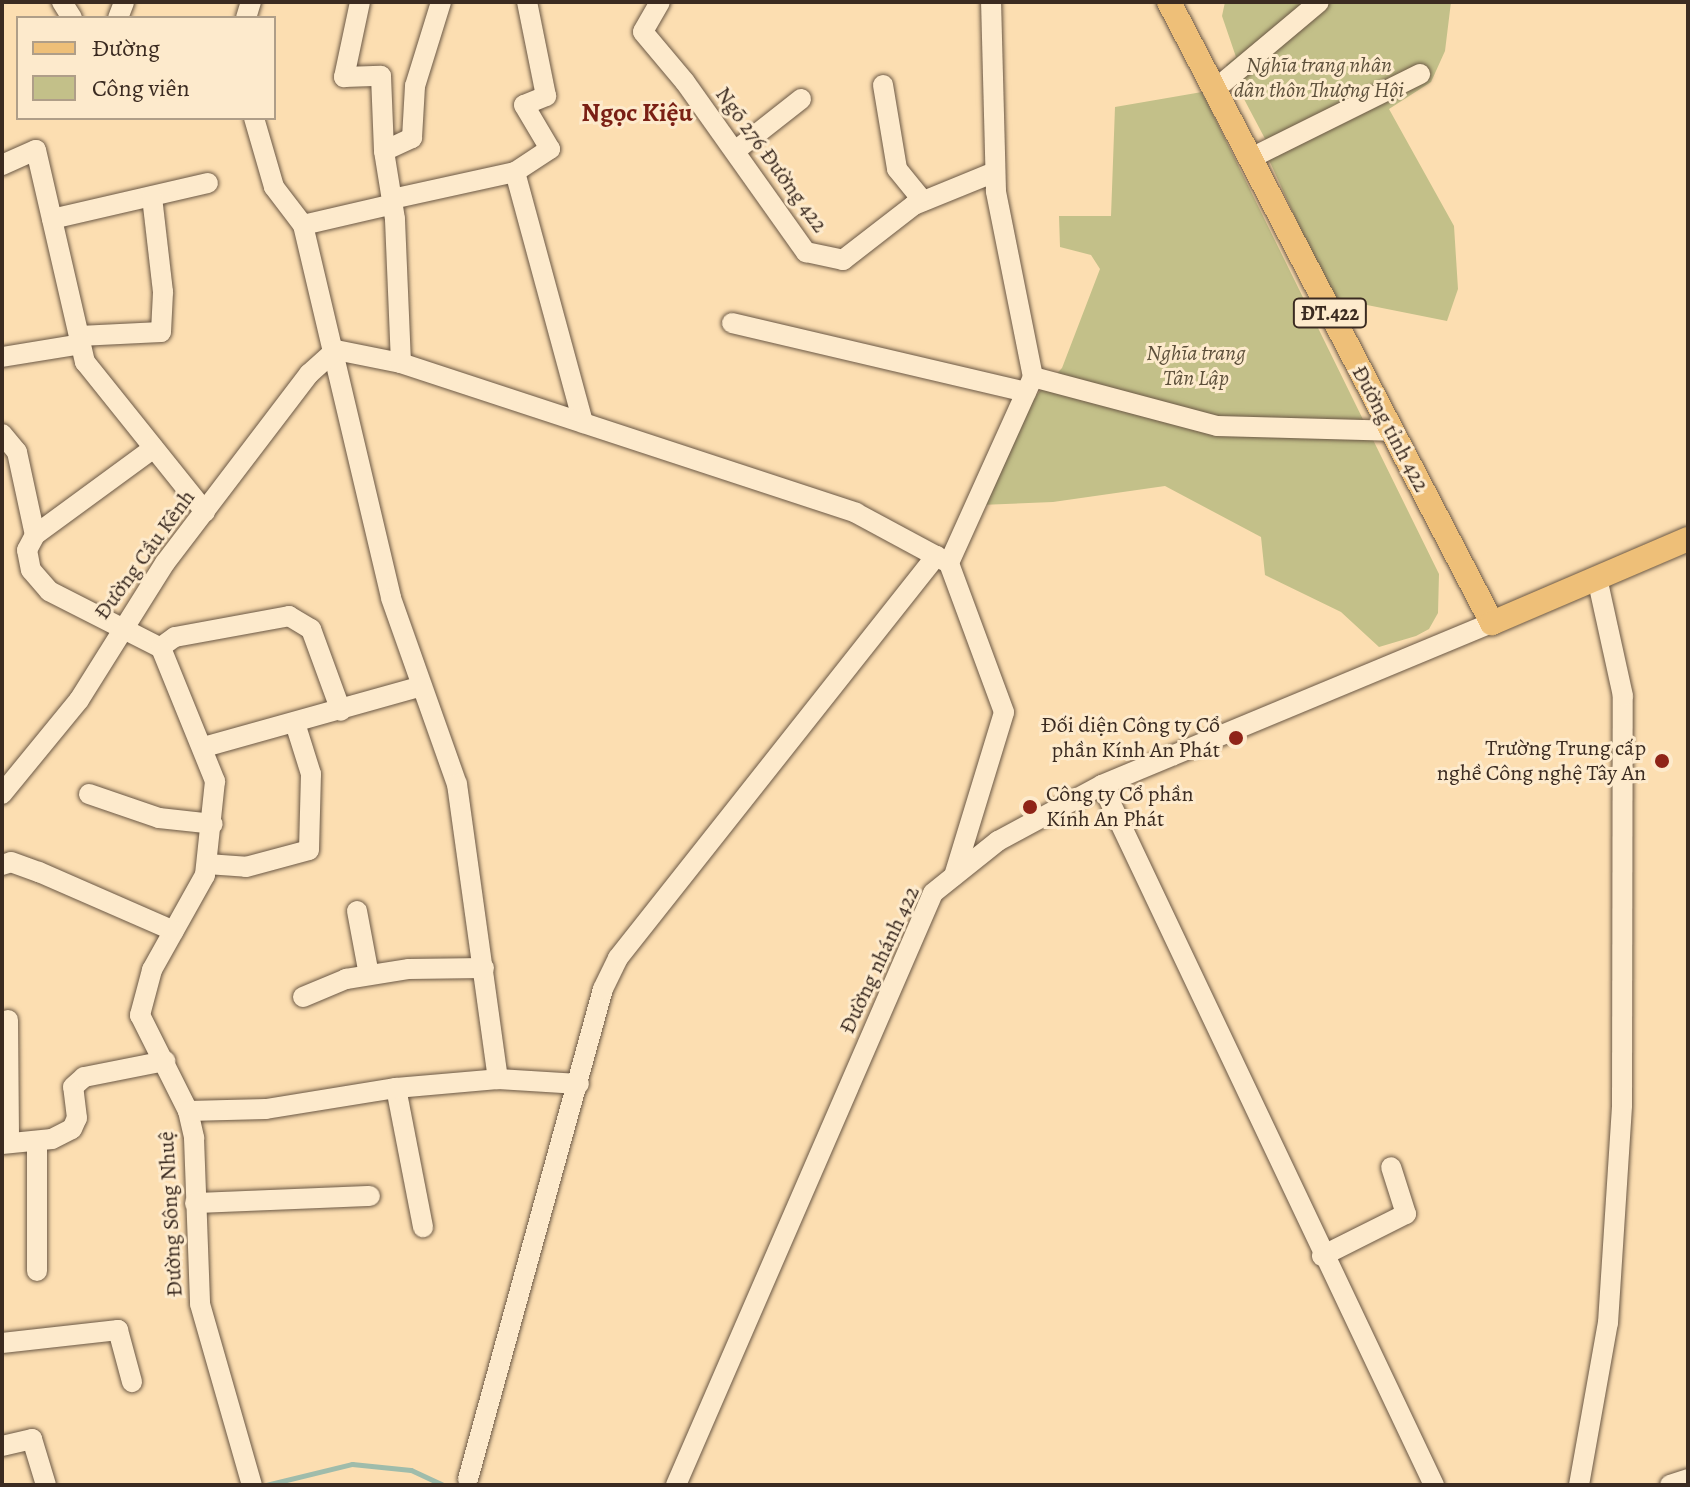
<!DOCTYPE html>
<meta charset="utf-8">
<style>
body{margin:0}
#map{position:relative;width:1690px;height:1487px;overflow:hidden;background:#fcdeb1;font-family:Alegreya,serif}
div>[style]{position:absolute}
.green>*{inset:0;background:#c3c089}
.stream>*{height:5px;margin:-2.5px;padding:0 2.5px;transform-origin:2.5px;border-radius:2.5px;background:#9fbcab}
.roads{filter:drop-shadow(0 0 2px #6b5845) drop-shadow(0 0 2px #6b5845)}
.minor>*{height:20px;margin:-10px;padding:0 10px;transform-origin:10px;border-radius:10px;background:#fdeacc}
.major>*{height:24px;margin:-12px;padding:0 12px;transform-origin:12px;border-radius:12px;background:#eebf78}
.dots>*{width:22px;height:22px;translate:-50% -50%;box-sizing:border-box;border:4px solid #fdeacc;border-radius:50%}
span{translate:-50% -50%;white-space:nowrap;text-align:center;line-height:1.15;-webkit-text-stroke:6px #fdeacc;paint-order:stroke}
.shield-label span{padding:2px 6px;background:#fdeacc;border:2px solid;border-radius:6px;-webkit-text-stroke-width:0}
.shield-label{font-size:20px;color:#3b2b21;font-weight:700}
.park-label{font-size:22px;color:#5d503b;font-style:italic}
.street-label{font-size:22px;color:#3b2b21}
.poi-label{font-size:22px;color:#3b2b21}
.right{translate:-100% -50%;text-align:right}
.left{translate:0 -50%;text-align:left}
.quarter-label{font-size:26px;color:#7a1f14;font-weight:700}
.frame{position:absolute;inset:0;border:4px solid #3b2b21;pointer-events:none}
.legend{position:absolute;left:16px;top:16px;width:260px;height:104px;box-sizing:border-box;background:#fdeacc;border:2px solid #af9e88;margin:0;padding:10px 14px;list-style:none;font-size:24px;color:#3b2b21}
.legend li{display:flex;align-items:center;gap:16px;height:40px}
.legend b{width:40px;border:2px solid #af9e88}
</style>
<div id="map">
<div class="green">
<div style="clip-path:polygon(1225px 2px,1451px 2px,1445px 51px,1431px 82px,1389px 109px,1454px 226px,1458px 289px,1447px 321px,1332px 298px,1269px 160px,1272px 152px,1226px 65px,1236px 57px,1222px 16px)"></div>
<div style="clip-path:polygon(1202px 92px,1439px 574px,1438px 613px,1429px 629px,1416px 636px,1379px 647px,1341px 612px,1265px 575px,1261px 537px,1165px 486px,1053px 502px,980px 505px,1025px 407px,1062px 368px,1100px 269px,1091px 255px,1060px 247px,1059px 216px,1111px 216px,1115px 107px)"></div>
</div>
<div class="stream">
<div style="left:266px;top:1485px;width:89px;rotate:-13.7deg"></div>
<div style="left:352px;top:1464px;width:59px;rotate:5.8deg"></div>
<div style="left:411px;top:1470px;width:35px;rotate:25deg"></div>
</div>
<div class="roads">
<div class="minor">
<div style="left:62px;top:2px;width:19px;rotate:58deg"></div>
<div style="left:360px;top:2px;width:77px;rotate:102deg"></div>
<div style="left:344px;top:77px;width:37px;rotate:-2deg"></div>
<div style="left:381px;top:76px;width:75px;rotate:87.7deg"></div>
<div style="left:660px;top:2px;width:34px;rotate:120deg"></div>
<div style="left:643px;top:32px;width:65px;rotate:50deg"></div>
<div style="left:685px;top:82px;width:209px;rotate:54.6deg"></div>
<div style="left:806px;top:252px;width:38px;rotate:12deg"></div>
<div style="left:843px;top:260px;width:90px;rotate:-37.8deg"></div>
<div style="left:914px;top:205px;width:87px;rotate:-22.2deg"></div>
<div style="left:118px;top:18px;width:17px;rotate:-69deg"></div>
<div style="left:246px;top:18px;width:17px;rotate:-73deg"></div>
<div style="left:883px;top:85px;width:85px;rotate:80.5deg"></div>
<div style="left:897px;top:169px;width:41px;rotate:50.9deg"></div>
<div style="left:1213px;top:91px;width:138px;rotate:-40deg"></div>
<div style="left:254px;top:118px;width:72px;rotate:73.8deg"></div>
<div style="left:274px;top:187px;width:48px;rotate:52.7deg"></div>
<div style="left:303px;top:225px;width:383px;rotate:76.7deg"></div>
<div style="left:391px;top:598px;width:197px;rotate:70.5deg"></div>
<div style="left:457px;top:784px;width:298px;rotate:82.1deg"></div>
<div style="left:735px;top:151px;width:84px;rotate:-38.2deg"></div>
<div style="left:1249px;top:159px;width:191px;rotate:-26.4deg"></div>
<div style="left:2px;top:165px;width:37px;rotate:-24deg"></div>
<div style="left:36px;top:150px;width:218px;rotate:77deg"></div>
<div style="left:85px;top:362px;width:192px;rotate:51.3deg"></div>
<div style="left:515px;top:172px;width:260px;rotate:74.8deg"></div>
<div style="left:392px;top:199px;width:126px;rotate:-12.4deg"></div>
<div style="left:515px;top:172px;width:42px;rotate:-33.3deg"></div>
<div style="left:550px;top:149px;width:51px;rotate:-120.6deg"></div>
<div style="left:524px;top:105px;width:24px;rotate:-22deg"></div>
<div style="left:546px;top:96px;width:96px;rotate:-101.4deg"></div>
<div style="left:52px;top:219px;width:160px;rotate:-13deg"></div>
<div style="left:303px;top:225px;width:92px;rotate:-13.1deg"></div>
<div style="left:732px;top:323px;width:302px;rotate:13.2deg"></div>
<div style="left:79px;top:336px;width:82px;rotate:-2.8deg"></div>
<div style="left:161px;top:332px;width:40px;rotate:-87.1deg"></div>
<div style="left:163px;top:292px;width:96px;rotate:-96.6deg"></div>
<div style="left:336px;top:350px;width:66px;rotate:11.3deg"></div>
<div style="left:401px;top:363px;width:479px;rotate:18.2deg"></div>
<div style="left:856px;top:513px;width:101px;rotate:28.3deg"></div>
<div style="left:2px;top:357px;width:80px;rotate:-9.3deg"></div>
<div style="left:401px;top:363px;width:144px;rotate:-92.4deg"></div>
<div style="left:395px;top:219px;width:69px;rotate:-99.2deg"></div>
<div style="left:384px;top:151px;width:31px;rotate:-25deg"></div>
<div style="left:412px;top:138px;width:52px;rotate:-86.7deg"></div>
<div style="left:415px;top:86px;width:88px;rotate:-72.8deg"></div>
<div style="left:1033px;top:377px;width:190px;rotate:14.9deg"></div>
<div style="left:1217px;top:426px;width:174px;rotate:1.6deg"></div>
<div style="left:2px;top:434px;width:23px;rotate:50deg"></div>
<div style="left:17px;top:452px;width:85px;rotate:77.8deg"></div>
<div style="left:35px;top:535px;width:17px;rotate:118deg"></div>
<div style="left:27px;top:550px;width:20px;rotate:79deg"></div>
<div style="left:31px;top:570px;width:28px;rotate:49deg"></div>
<div style="left:49px;top:591px;width:126px;rotate:27deg"></div>
<div style="left:161px;top:648px;width:144px;rotate:67.9deg"></div>
<div style="left:215px;top:781px;width:95px;rotate:96.1deg"></div>
<div style="left:205px;top:875px;width:109px;rotate:119.2deg"></div>
<div style="left:152px;top:970px;width:47px;rotate:104.9deg"></div>
<div style="left:140px;top:1015px;width:107px;rotate:63.4deg"></div>
<div style="left:188px;top:1111px;width:28px;rotate:77deg"></div>
<div style="left:194px;top:1138px;width:166px;rotate:87.9deg"></div>
<div style="left:200px;top:1304px;width:188px;rotate:74deg"></div>
<div style="left:35px;top:535px;width:147px;rotate:-36.2deg"></div>
<div style="left:161px;top:647px;width:17px;rotate:-36deg"></div>
<div style="left:175px;top:637px;width:116px;rotate:-10.4deg"></div>
<div style="left:289px;top:616px;width:26px;rotate:31deg"></div>
<div style="left:311px;top:629px;width:87px;rotate:69.9deg"></div>
<div style="left:204px;top:747px;width:226px;rotate:-15.6deg"></div>
<div style="left:1102px;top:785px;width:775px;rotate:64.63deg"></div>
<div style="left:2px;top:794px;width:122px;rotate:-50.7deg"></div>
<div style="left:79px;top:700px;width:162px;rotate:-57.9deg"></div>
<div style="left:165px;top:563px;width:238px;rotate:-52.7deg"></div>
<div style="left:309px;top:374px;width:36px;rotate:-42deg"></div>
<div style="left:89px;top:794px;width:74px;rotate:18.9deg"></div>
<div style="left:159px;top:818px;width:54px;rotate:6.3deg"></div>
<div style="left:207px;top:864px;width:39px;rotate:4deg"></div>
<div style="left:246px;top:867px;width:65px;rotate:-15.1deg"></div>
<div style="left:309px;top:850px;width:76px;rotate:-88.5deg"></div>
<div style="left:311px;top:774px;width:53px;rotate:-107.4deg"></div>
<div style="left:2px;top:865px;width:9px;rotate:-18deg"></div>
<div style="left:11px;top:862px;width:30px;rotate:20deg"></div>
<div style="left:39px;top:872px;width:147px;rotate:23.6deg"></div>
<div style="left:954px;top:876px;width:171px;rotate:-73deg"></div>
<div style="left:1004px;top:712px;width:159px;rotate:-110.3deg"></div>
<div style="left:949px;top:563px;width:204px;rotate:-65.7deg"></div>
<div style="left:1033px;top:377px;width:190px;rotate:-101.3deg"></div>
<div style="left:996px;top:191px;width:189px;rotate:-91.5deg"></div>
<div style="left:357px;top:911px;width:65px;rotate:79.4deg"></div>
<div style="left:303px;top:997px;width:47px;rotate:-22.7deg"></div>
<div style="left:346px;top:979px;width:64px;rotate:-9deg"></div>
<div style="left:409px;top:969px;width:75px;rotate:-0.8deg"></div>
<div style="left:8px;top:1020px;width:123px;rotate:89.5deg"></div>
<div style="left:396px;top:1088px;width:142px;rotate:79deg"></div>
<div style="left:188px;top:1111px;width:78px;rotate:-1.5deg"></div>
<div style="left:266px;top:1109px;width:132px;rotate:-9.2deg"></div>
<div style="left:396px;top:1088px;width:102px;rotate:-5deg"></div>
<div style="left:498px;top:1079px;width:81px;rotate:3.5deg"></div>
<div style="left:37px;top:1141px;width:130px;rotate:90deg"></div>
<div style="left:2px;top:1144px;width:50px;rotate:-5.7deg"></div>
<div style="left:52px;top:1139px;width:22px;rotate:-27deg"></div>
<div style="left:72px;top:1129px;width:12px;rotate:-66deg"></div>
<div style="left:77px;top:1118px;width:31px;rotate:-97deg"></div>
<div style="left:73px;top:1087px;width:15px;rotate:-42deg"></div>
<div style="left:84px;top:1077px;width:83px;rotate:-11.2deg"></div>
<div style="left:195px;top:1203px;width:175px;rotate:-2.3deg"></div>
<div style="left:1322px;top:1256px;width:94px;rotate:-26.6deg"></div>
<div style="left:1406px;top:1214px;width:49px;rotate:-107.7deg"></div>
<div style="left:2px;top:1343px;width:117px;rotate:-6.4deg"></div>
<div style="left:118px;top:1330px;width:54px;rotate:74.9deg"></div>
<div style="left:2px;top:1446px;width:31px;rotate:-13deg"></div>
<div style="left:32px;top:1439px;width:48px;rotate:73.1deg"></div>
<div style="left:468px;top:1479px;width:508px;rotate:-74.6deg"></div>
<div style="left:603px;top:989px;width:34px;rotate:-64deg"></div>
<div style="left:618px;top:958px;width:513px;rotate:-51.65deg"></div>
<div style="left:676px;top:1485px;width:645px;rotate:-66.53deg"></div>
<div style="left:933px;top:893px;width:83px;rotate:-38.7deg"></div>
<div style="left:998px;top:841px;width:118px;rotate:-28.3deg"></div>
<div style="left:1102px;top:785px;width:422px;rotate:-22.6deg"></div>
<div style="left:1579px;top:1485px;width:165px;rotate:-79.9deg"></div>
<div style="left:1608px;top:1323px;width:218px;rotate:-86.3deg"></div>
<div style="left:1622px;top:1105px;width:409px;rotate:-89.9deg"></div>
<div style="left:1623px;top:696px;width:121px;rotate:-102.4deg"></div>
<div style="left:1670px;top:1485px;width:19px;rotate:-18deg"></div>
</div>
<div class="major">
<div style="left:1169px;top:2px;width:700px;rotate:62.52deg"></div>
<div style="left:1492px;top:623px;width:213px;rotate:-23.2deg"></div>
</div>
</div>
<div class="dots">
<div style="left:1236px;top:738px;background:#8f2418"></div>
<div style="left:1662px;top:761px;background:#8f2418"></div>
<div style="left:1030px;top:807px;background:#8f2418"></div>
</div>
<div class="shield-label">
<span style="left:1330px;top:313px">ĐT.422</span>
</div>
<div class="park-label">
<span style="left:1319px;top:78px">Nghĩa trang nhân<br>dân thôn Thượng Hội</span>
<span style="left:1196px;top:366px">Nghĩa trang<br>Tân Lập</span>
</div>
<div class="street-label">
<span style="left:771px;top:160px;rotate:54deg">Ngõ 276 Đường 422</span>
<span style="left:1390px;top:429px;rotate:62deg">Đường tỉnh 422</span>
<span style="left:145px;top:555px;rotate:-54deg">Đường Cầu Kênh</span>
<span style="left:880px;top:960px;rotate:-65deg">Đường nhánh 422</span>
<span style="left:171px;top:1214px;rotate:-93deg">Đường Sông Nhuệ</span>
</div>
<div class="poi-label">
<span class="right" style="left:1220px;top:738px">Đối diện Công ty Cổ<br>phần Kính An Phát</span>
<span class="right" style="left:1646px;top:761px">Trường Trung cấp<br>nghề Công nghệ Tây An</span>
<span class="left" style="left:1046px;top:807px">Công ty Cổ phần<br>Kính An Phát</span>
</div>
<div class="quarter-label">
<span style="left:637px;top:113px">Ngọc Kiệu</span>
</div>
<div class="frame"></div>
<ul class="legend">
<li><b style="height:10px;background:#eebf78"></b>Đường</li>
<li><b style="height:22px;background:#c3c089"></b>Công viên</li>
</ul>
</div>
